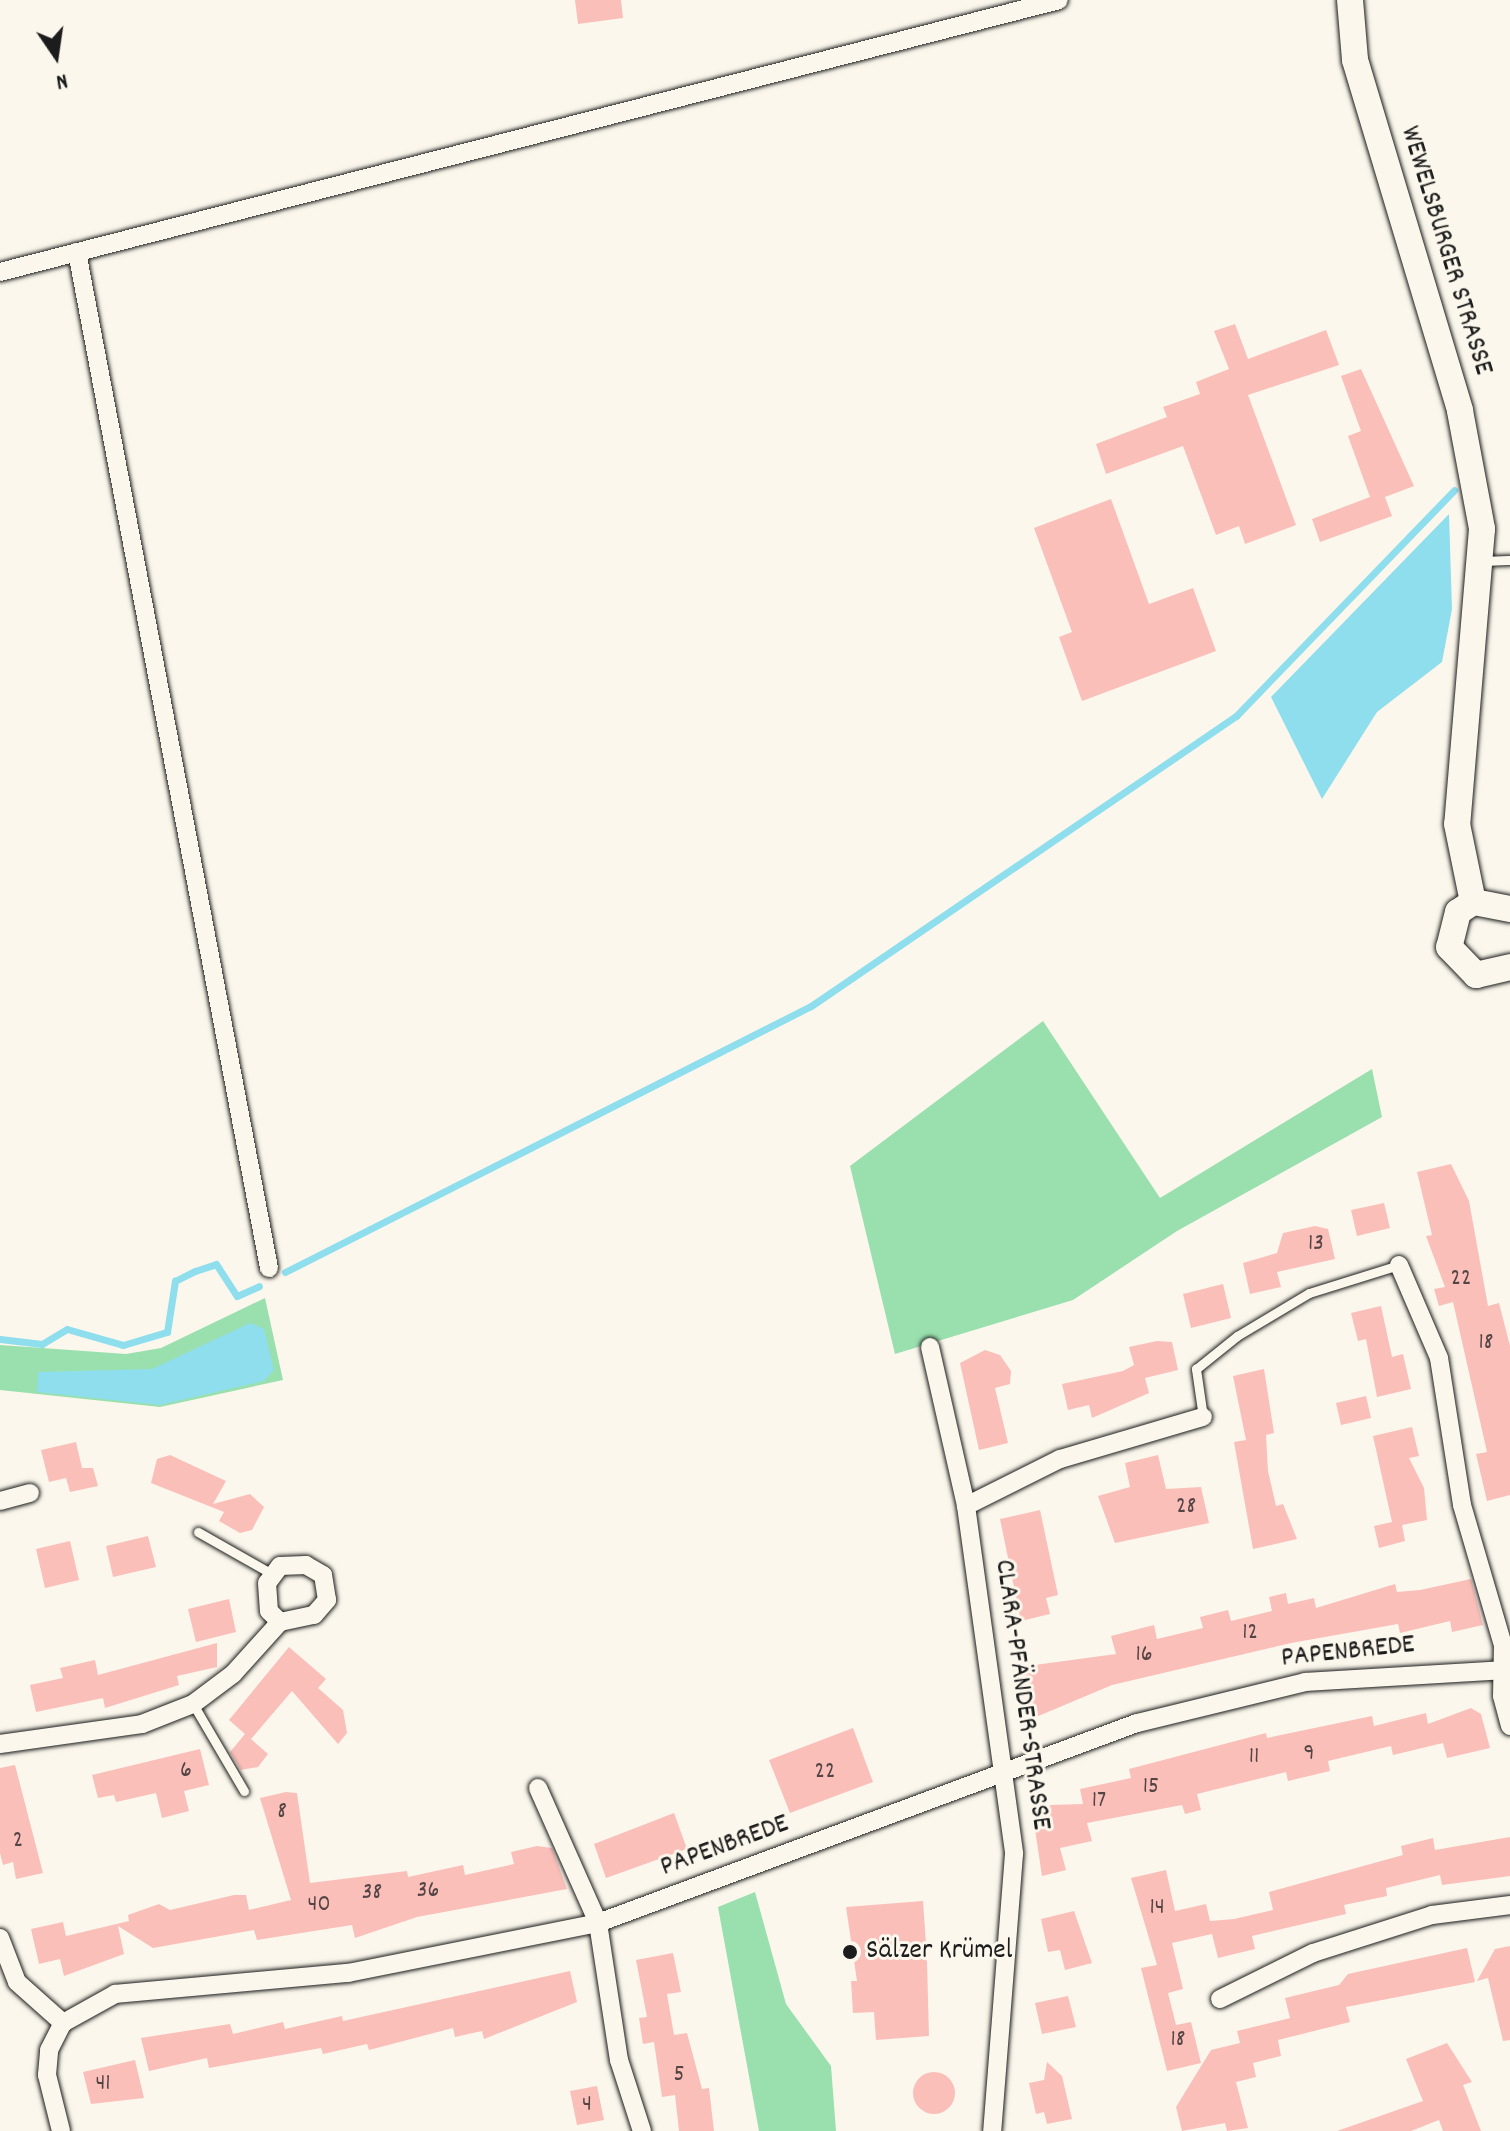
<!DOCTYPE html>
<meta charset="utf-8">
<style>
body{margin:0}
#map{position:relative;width:1510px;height:2131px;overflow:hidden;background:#fbf7ec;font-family:Dekko,sans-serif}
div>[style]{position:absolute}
.green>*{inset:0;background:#99e0ae}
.water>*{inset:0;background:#8fdeed}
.stream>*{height:7px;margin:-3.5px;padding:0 3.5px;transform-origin:3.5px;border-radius:3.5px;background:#8fdeed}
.building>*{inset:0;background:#fbbfba}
.round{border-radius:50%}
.roads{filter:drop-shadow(0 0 2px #1c1c1c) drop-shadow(0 0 2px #1c1c1c)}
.lane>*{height:9px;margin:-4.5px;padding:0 4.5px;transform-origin:4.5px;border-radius:4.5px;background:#fbf7ec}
.street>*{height:18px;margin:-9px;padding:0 9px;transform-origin:9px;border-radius:9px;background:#fbf7ec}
.secondary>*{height:26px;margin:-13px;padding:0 13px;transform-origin:13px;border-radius:13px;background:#fbf7ec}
.dots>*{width:22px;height:22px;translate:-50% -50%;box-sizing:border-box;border:4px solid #fbf7ec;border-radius:50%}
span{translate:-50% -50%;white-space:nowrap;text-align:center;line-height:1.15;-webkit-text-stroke:6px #fbf7ec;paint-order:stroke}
.number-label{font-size:24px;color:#544544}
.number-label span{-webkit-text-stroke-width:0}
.street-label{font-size:28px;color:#1c1c1c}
.poi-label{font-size:28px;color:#1c1c1c}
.left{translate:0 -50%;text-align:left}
.north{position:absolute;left:16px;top:16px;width:80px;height:80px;-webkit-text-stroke:6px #fbf7ec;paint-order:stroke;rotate:167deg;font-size:22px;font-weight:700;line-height:32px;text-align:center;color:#1c1c1c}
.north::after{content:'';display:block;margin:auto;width:28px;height:36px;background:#1c1c1c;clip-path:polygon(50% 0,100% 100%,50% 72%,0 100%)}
</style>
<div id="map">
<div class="green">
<div style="clip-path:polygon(1043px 1021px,1160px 1198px,1372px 1069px,1382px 1117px,1177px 1231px,1073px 1300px,895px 1354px,850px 1166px)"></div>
<div style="clip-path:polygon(265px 1298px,283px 1380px,160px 1407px,0 1390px,0 1345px,126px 1354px,161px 1348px)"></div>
<div style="clip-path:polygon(755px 1892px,786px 2004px,831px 2066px,836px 2131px,759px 2131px,718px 1907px)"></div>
</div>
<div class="water">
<div style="clip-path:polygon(1449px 514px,1452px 609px,1442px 662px,1377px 712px,1322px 799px,1271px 697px)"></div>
<div style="clip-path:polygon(250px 1323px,264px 1329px,274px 1370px,264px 1381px,160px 1405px,37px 1392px,38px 1372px,152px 1369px)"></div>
</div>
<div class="stream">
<div style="left:285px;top:1272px;width:589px;rotate:-26.83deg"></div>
<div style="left:811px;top:1006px;width:515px;rotate:-34.31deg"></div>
<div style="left:1236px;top:716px;width:314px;rotate:-46deg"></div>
<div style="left:0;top:1339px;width:42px;rotate:6.8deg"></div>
<div style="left:42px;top:1344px;width:29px;rotate:-31deg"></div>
<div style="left:67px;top:1329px;width:58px;rotate:15.9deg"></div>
<div style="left:123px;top:1345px;width:46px;rotate:-16.5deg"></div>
<div style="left:167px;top:1332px;width:52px;rotate:-81.1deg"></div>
<div style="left:175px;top:1281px;width:22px;rotate:-27deg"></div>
<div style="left:195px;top:1271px;width:22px;rotate:-18deg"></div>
<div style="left:216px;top:1264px;width:38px;rotate:57deg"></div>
<div style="left:237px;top:1296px;width:24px;rotate:-24deg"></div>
</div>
<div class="building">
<div style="clip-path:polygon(575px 0,621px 0,623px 18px,578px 24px)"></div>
<div style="clip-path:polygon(1235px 324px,1248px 359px,1326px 330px,1339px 365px,1248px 395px,1296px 525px,1245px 544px,1239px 526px,1216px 535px,1183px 446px,1106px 474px,1096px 444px,1167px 417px,1163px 407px,1200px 394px,1196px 382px,1229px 369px,1214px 331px)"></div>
<div style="clip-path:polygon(1361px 369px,1414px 486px,1385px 497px,1392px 516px,1320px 542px,1312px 519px,1370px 497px,1348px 436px,1361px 431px,1341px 376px)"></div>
<div style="clip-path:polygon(1111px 499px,1149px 604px,1193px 588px,1216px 651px,1082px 701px,1059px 637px,1072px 632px,1034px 528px)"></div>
<div style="clip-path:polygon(1451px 1164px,1469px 1201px,1488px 1306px,1499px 1303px,1510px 1346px,1510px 1495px,1487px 1501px,1476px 1454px,1487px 1452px,1453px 1302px,1439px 1306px,1434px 1289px,1445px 1287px,1426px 1236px,1432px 1235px,1417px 1172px)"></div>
<div style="clip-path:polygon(1384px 1203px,1390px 1228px,1357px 1236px,1351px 1210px)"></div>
<div style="clip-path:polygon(1315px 1226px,1328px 1229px,1335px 1259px,1277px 1272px,1281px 1287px,1250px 1294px,1243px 1263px,1277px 1253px,1283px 1233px)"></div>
<div style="clip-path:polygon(1223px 1284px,1231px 1318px,1191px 1328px,1183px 1294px)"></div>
<div style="clip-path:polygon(1381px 1306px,1392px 1357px,1403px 1354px,1411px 1389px,1377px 1397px,1366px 1339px,1358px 1341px,1351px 1313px)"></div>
<div style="clip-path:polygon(1157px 1341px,1172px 1342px,1178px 1370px,1145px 1378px,1149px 1393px,1092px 1418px,1089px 1405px,1068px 1410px,1062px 1384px,1123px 1371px,1134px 1365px,1129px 1347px)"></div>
<div style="clip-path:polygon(985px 1350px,1000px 1355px,1011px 1371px,1010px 1384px,995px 1388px,1008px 1443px,979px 1450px,960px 1363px)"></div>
<div style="clip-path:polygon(1264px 1369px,1274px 1433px,1266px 1435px,1268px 1471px,1276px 1506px,1283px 1504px,1297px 1539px,1253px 1549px,1234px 1442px,1246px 1440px,1233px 1376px)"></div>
<div style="clip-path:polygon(1366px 1396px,1371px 1418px,1341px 1425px,1336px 1403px)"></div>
<div style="clip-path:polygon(1412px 1427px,1419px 1456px,1409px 1458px,1424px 1488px,1427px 1520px,1402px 1525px,1405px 1541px,1379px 1548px,1374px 1526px,1392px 1522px,1373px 1436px)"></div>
<div style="clip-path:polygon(76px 1442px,82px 1468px,93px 1468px,98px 1486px,70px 1492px,66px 1478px,49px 1482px,41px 1450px)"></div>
<div style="clip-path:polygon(170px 1455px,226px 1481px,213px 1504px,250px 1494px,264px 1507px,252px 1530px,240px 1533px,219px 1521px,224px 1512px,151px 1483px,157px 1459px)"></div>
<div style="clip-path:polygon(1158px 1455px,1166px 1489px,1201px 1487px,1209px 1523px,1115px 1543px,1098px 1496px,1130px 1487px,1125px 1463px)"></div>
<div style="clip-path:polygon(1040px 1510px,1058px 1595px,1046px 1598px,1050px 1614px,1021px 1621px,1000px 1519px)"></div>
<div style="clip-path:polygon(148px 1536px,156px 1567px,113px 1577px,106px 1546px)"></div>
<div style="clip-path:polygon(70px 1541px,79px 1580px,45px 1588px,36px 1549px)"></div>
<div style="clip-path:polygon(1471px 1579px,1483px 1625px,1452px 1632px,1450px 1621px,1400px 1633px,1398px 1624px,1291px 1643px,1112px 1685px,1036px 1717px,1024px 1692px,1020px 1667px,1116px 1654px,1111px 1636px,1154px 1625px,1157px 1639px,1203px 1628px,1200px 1617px,1228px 1610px,1231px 1621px,1272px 1611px,1269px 1597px,1286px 1593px,1288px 1604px,1314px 1598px,1316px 1608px,1395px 1584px,1397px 1592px,1420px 1590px)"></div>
<div style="clip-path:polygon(229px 1599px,236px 1632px,196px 1642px,188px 1609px)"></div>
<div style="clip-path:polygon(217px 1643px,217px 1667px,177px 1676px,179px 1685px,105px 1708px,103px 1698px,36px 1712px,30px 1685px,63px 1678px,60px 1668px,95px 1660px,98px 1675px)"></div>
<div style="clip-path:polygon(289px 1647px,326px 1679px,318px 1688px,343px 1710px,347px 1733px,338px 1744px,292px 1691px,251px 1739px,268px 1754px,258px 1767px,241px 1770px,230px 1752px,245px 1734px,229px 1720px)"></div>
<div style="clip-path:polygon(1471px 1708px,1481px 1714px,1490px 1748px,1447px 1758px,1443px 1743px,1393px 1755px,1391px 1746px,1328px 1761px,1330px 1771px,1288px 1781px,1286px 1772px,1197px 1794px,1201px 1810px,1185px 1814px,1182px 1805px,1087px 1823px,1092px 1841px,1060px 1848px,1066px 1870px,1042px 1876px,1033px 1816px,1051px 1805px,1083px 1804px,1080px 1789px,1131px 1778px,1129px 1769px,1266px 1733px,1267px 1738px,1372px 1716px,1374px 1726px,1426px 1713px,1428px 1724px)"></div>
<div style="clip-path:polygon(853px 1728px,873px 1782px,790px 1813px,769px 1760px)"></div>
<div style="clip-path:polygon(200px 1749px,209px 1785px,184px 1791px,189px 1811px,162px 1818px,156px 1793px,116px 1802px,114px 1795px,98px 1798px,92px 1775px)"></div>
<div style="clip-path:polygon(15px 1765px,43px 1873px,16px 1879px,13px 1862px,3px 1865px,0 1853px,0 1768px)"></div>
<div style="clip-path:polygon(286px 1792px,297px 1793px,310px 1883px,407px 1871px,408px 1877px,463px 1865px,465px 1875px,514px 1864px,511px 1852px,537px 1846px,552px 1848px,567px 1889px,417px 1917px,355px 1938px,352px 1925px,257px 1940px,254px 1930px,153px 1948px,118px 1926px,124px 1954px,64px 1976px,60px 1959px,39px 1964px,31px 1929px,63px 1922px,66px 1936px,129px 1921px,128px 1915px,159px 1904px,170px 1910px,234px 1895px,246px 1895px,249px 1910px,291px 1900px,260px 1798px)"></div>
<div style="clip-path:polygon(674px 1813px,687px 1849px,606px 1878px,594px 1844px)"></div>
<div style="clip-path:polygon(1510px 1837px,1510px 1876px,1442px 1885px,1440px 1875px,1386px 1888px,1387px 1896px,1344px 1905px,1346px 1914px,1252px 1936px,1255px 1949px,1218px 1958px,1212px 1934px,1172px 1943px,1183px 1989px,1168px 1993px,1176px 2025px,1191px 2022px,1201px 2063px,1167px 2071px,1141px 1968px,1157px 1965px,1131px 1878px,1166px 1870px,1175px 1911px,1206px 1904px,1210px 1921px,1234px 1919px,1273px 1910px,1269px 1892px,1403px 1855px,1401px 1846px,1433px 1838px,1435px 1850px)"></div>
<div style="clip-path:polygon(923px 1901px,926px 1944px,918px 1952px,927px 1961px,929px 2036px,876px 2040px,874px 2012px,853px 2013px,851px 1981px,857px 1981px,846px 1907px)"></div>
<div style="clip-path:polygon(1074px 1911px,1092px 1963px,1065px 1970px,1060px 1950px,1048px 1952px,1041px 1919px)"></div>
<div style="clip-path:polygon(1510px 1946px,1510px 2040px,1503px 2041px,1488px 1978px,1477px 1981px,1495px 1949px)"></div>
<div style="clip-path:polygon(1467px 1948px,1475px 1982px,1346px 2007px,1350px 2022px,1278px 2040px,1281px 2056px,1253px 2063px,1256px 2077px,1236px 2082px,1248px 2128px,1227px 2131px,1225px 2123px,1182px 2131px,1176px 2107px,1211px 2050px,1240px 2043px,1237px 2031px,1290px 2018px,1285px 1998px,1339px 1985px,1348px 1974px)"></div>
<div style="clip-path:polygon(673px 1953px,681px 1992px,667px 1994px,674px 2035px,687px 2033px,702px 2089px,709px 2088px,714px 2131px,679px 2131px,675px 2095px,662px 2097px,654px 2042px,643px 2044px,639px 2018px,647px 2017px,636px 1960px)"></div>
<div style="clip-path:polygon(570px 1971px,577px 2002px,484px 2039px,482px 2031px,455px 2037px,453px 2028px,369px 2050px,367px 2044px,323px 2054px,321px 2048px,209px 2068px,207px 2058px,149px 2071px,141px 2038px,230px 2024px,233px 2034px,283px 2022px,285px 2029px,342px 2016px,343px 2021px)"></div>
<div style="clip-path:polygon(1068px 1996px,1076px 2027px,1042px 2034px,1035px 2003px)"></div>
<div style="clip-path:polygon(1447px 2043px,1472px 2082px,1463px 2085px,1481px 2131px,1443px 2131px,1439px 2120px,1411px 2131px,1337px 2131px,1423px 2101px,1406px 2059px)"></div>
<div style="clip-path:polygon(135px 2060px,144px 2098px,91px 2104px,83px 2072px)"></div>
<div style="clip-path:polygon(1047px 2062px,1062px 2076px,1072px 2119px,1047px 2124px,1044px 2112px,1036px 2114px,1029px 2083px,1044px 2080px)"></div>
<div class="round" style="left:913px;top:2072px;width:42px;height:42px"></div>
<div style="clip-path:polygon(597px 2086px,604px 2120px,577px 2125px,570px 2091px)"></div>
</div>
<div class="roads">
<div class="lane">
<div style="left:1481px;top:561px;width:29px;rotate:-2deg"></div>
<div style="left:1203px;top:1417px;width:49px;rotate:-98.3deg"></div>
<div style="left:1196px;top:1369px;width:53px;rotate:-38.8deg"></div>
<div style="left:1237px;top:1336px;width:84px;rotate:-30.8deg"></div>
<div style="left:1309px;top:1293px;width:94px;rotate:-17.3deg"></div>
<div style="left:198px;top:1532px;width:87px;rotate:29.5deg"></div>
<div style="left:193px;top:1704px;width:101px;rotate:59.6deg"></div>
</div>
<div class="street">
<div style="left:77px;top:252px;width:1034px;rotate:79.3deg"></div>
<div style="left:0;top:272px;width:1093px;rotate:-14.4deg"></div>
<div style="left:1399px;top:1265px;width:101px;rotate:66.7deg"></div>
<div style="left:1439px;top:1358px;width:149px;rotate:81.1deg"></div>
<div style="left:1462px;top:1505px;width:146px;rotate:73.7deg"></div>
<div style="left:1503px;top:1645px;width:51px;rotate:91.1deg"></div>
<div style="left:1502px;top:1696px;width:31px;rotate:75deg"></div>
<div style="left:930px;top:1347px;width:163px;rotate:77.2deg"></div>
<div style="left:966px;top:1506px;width:351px;rotate:82.1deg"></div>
<div style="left:1014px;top:1854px;width:278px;rotate:94.5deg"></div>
<div style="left:0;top:1501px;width:31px;rotate:-15deg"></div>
<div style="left:966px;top:1506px;width:105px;rotate:-26.6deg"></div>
<div style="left:1060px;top:1459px;width:149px;rotate:-16.4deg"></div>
<div style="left:0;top:1744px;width:143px;rotate:-8deg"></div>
<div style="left:142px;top:1724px;width:55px;rotate:-21.4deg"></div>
<div style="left:193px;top:1704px;width:50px;rotate:-36.9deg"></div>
<div style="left:233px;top:1674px;width:70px;rotate:-47.9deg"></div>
<div style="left:280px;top:1622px;width:35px;rotate:-12deg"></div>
<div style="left:314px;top:1615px;width:20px;rotate:-49deg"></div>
<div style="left:327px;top:1600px;width:25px;rotate:-99deg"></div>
<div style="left:323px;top:1575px;width:20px;rotate:-150deg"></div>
<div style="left:306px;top:1565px;width:26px;rotate:178deg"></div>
<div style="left:280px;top:1566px;width:21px;rotate:127deg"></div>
<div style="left:267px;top:1583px;width:28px;rotate:86deg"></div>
<div style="left:269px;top:1611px;width:16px;rotate:45deg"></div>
<div style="left:538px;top:1788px;width:148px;rotate:66deg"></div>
<div style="left:598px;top:1923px;width:139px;rotate:81.3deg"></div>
<div style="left:619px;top:2060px;width:75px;rotate:72.1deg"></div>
<div style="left:0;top:1938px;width:47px;rotate:68.9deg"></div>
<div style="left:17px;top:1982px;width:62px;rotate:41.7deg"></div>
<div style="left:1220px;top:1999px;width:104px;rotate:-26.3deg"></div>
<div style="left:1313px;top:1953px;width:125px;rotate:-17.7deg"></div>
<div style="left:1432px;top:1915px;width:79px;rotate:-7.3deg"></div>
<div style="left:61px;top:2131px;width:58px;rotate:-104deg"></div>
<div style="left:47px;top:2075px;width:25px;rotate:-85deg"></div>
<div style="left:49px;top:2050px;width:30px;rotate:-63deg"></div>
<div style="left:63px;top:2023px;width:60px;rotate:-29.1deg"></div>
<div style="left:115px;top:1994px;width:234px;rotate:-5.2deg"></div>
<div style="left:348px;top:1973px;width:255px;rotate:-11.3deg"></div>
<div style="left:598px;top:1923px;width:575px;rotate:-20.36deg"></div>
<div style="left:1137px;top:1723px;width:173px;rotate:-13.7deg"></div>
<div style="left:1305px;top:1682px;width:205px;rotate:-3.4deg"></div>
</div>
<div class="secondary">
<div style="left:1350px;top:0;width:60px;rotate:85.2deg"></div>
<div style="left:1355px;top:60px;width:366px;rotate:73.3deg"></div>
<div style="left:1460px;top:411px;width:120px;rotate:79.4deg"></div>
<div style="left:1482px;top:529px;width:296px;rotate:94.8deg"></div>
<div style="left:1457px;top:824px;width:80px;rotate:78.4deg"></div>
<div style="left:1510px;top:909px;width:38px;rotate:-169deg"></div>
<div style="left:1473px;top:902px;width:18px;rotate:146deg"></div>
<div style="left:1458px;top:912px;width:36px;rotate:104deg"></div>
<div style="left:1449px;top:947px;width:39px;rotate:46deg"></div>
<div style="left:1476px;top:975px;width:35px;rotate:-13deg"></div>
</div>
</div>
<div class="dots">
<div style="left:850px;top:1952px;background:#1c1c1c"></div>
</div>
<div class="number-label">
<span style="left:1316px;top:1245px">13</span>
<span style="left:1461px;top:1280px">22</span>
<span style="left:1486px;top:1344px">18</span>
<span style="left:1186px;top:1508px">28</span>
<span style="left:1250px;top:1634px">12</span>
<span style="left:1144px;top:1656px">16</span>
<span style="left:1309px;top:1755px">9</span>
<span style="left:1254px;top:1758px">11</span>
<span style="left:186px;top:1772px">6</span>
<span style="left:825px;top:1773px">22</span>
<span style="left:1151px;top:1788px">15</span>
<span style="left:1099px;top:1802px">17</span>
<span style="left:282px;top:1813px">8</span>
<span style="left:18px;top:1842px">2</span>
<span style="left:428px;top:1892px">36</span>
<span style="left:372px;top:1894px">38</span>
<span style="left:319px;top:1906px">40</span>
<span style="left:1157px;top:1909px">14</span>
<span style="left:1178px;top:2041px">18</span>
<span style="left:679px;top:2076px">5</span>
<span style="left:103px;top:2085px">41</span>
<span style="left:587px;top:2106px">4</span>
</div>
<div class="street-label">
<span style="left:1445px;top:251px;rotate:73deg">WEWELSBURGER STRASSE</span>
<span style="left:1348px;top:1653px;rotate:-6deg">PAPENBREDE</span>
<span style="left:1021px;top:1695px;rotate:82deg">CLARA-PFÄNDER-STRASSE</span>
<span style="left:725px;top:1847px;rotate:-20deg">PAPENBREDE</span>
</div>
<div class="poi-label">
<span class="left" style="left:866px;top:1952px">Sälzer Krümel</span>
</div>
<div class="north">N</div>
</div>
